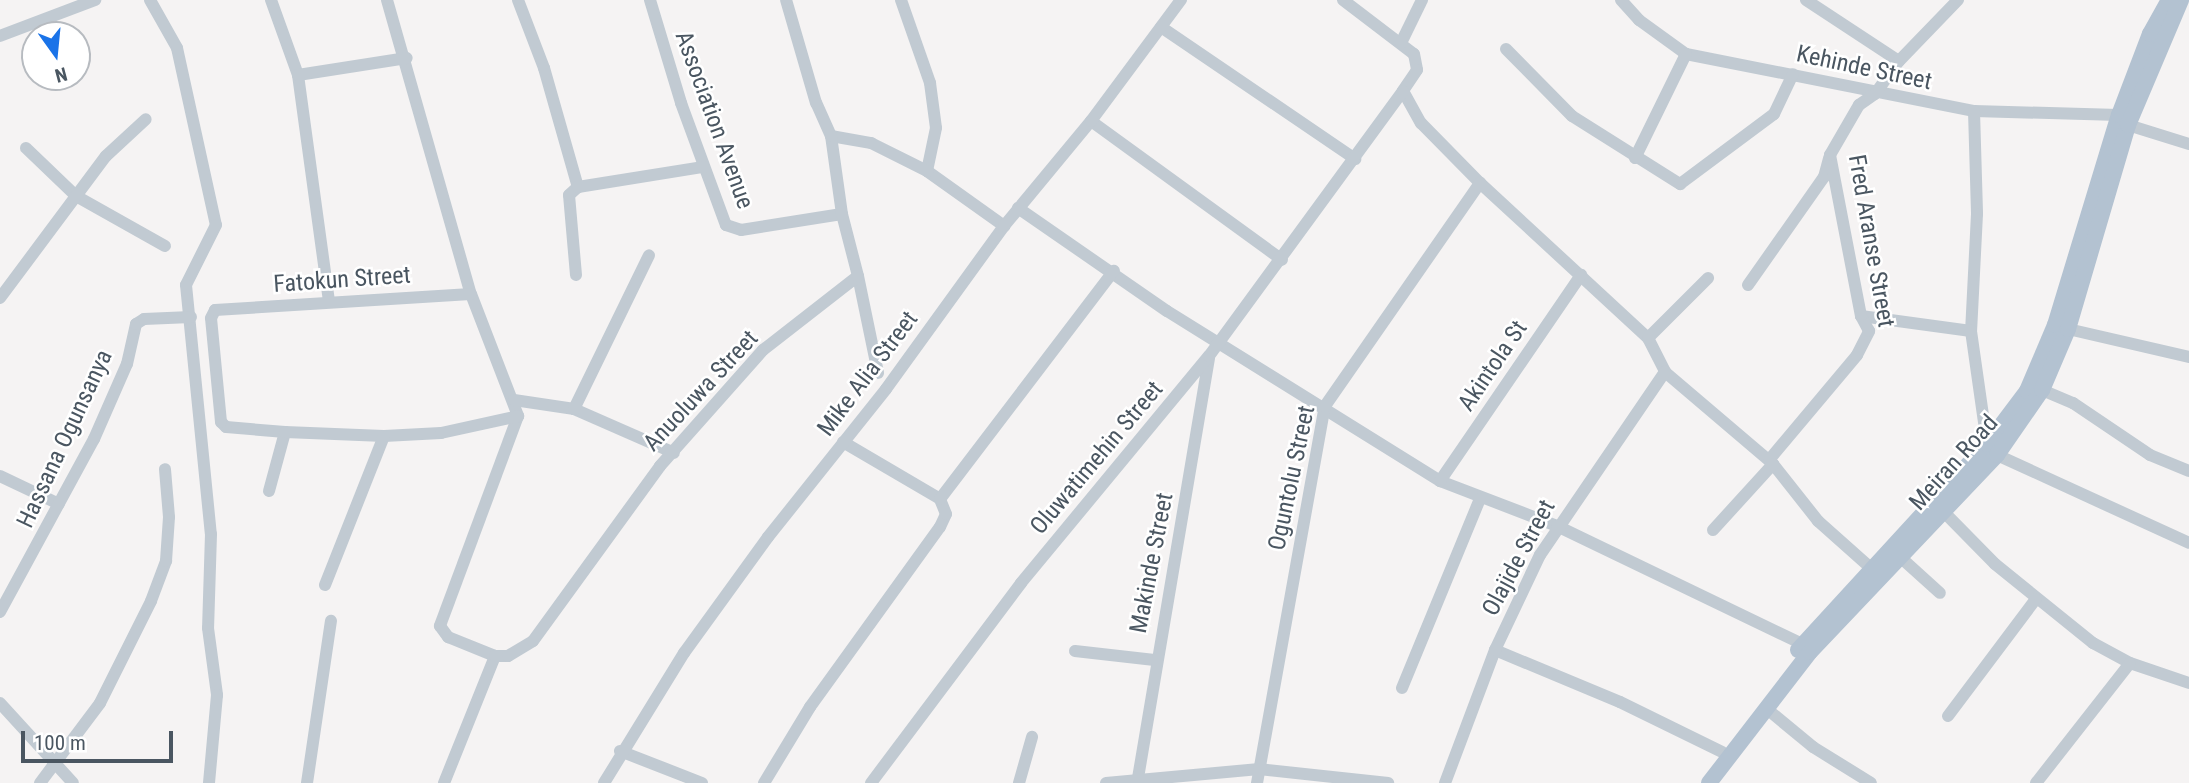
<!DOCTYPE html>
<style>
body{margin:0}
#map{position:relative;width:2189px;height:783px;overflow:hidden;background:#f5f3f3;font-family:"Roboto Condensed",sans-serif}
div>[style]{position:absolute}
.minor>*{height:12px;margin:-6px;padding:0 6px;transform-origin:6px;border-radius:6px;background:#c1cad2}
.major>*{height:16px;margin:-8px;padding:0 8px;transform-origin:8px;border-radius:8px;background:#b3c2d1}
span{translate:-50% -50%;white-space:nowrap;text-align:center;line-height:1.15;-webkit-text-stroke:5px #fff;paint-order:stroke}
.street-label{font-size:24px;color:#4a5661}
.north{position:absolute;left:21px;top:21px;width:70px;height:70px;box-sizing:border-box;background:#fff;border:2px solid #b7bbc0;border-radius:50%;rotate:165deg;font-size:19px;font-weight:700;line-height:28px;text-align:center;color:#4a5661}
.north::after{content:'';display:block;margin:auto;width:24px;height:32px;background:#1a73e8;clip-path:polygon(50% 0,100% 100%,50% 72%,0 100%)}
.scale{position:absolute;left:21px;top:731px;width:152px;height:32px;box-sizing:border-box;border:4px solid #4a5661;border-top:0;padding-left:9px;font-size:21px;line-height:24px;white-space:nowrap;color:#4a5661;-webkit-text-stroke:5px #fff;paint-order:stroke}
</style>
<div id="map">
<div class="minor">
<div style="left:150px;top:0;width:55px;rotate:60.6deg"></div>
<div style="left:177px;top:48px;width:181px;rotate:77.6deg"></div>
<div style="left:216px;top:225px;width:67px;rotate:116.6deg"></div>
<div style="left:186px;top:285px;width:250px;rotate:84.3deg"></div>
<div style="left:211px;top:534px;width:94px;rotate:91.8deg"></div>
<div style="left:208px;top:628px;width:68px;rotate:82.3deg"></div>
<div style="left:217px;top:695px;width:88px;rotate:95.2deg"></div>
<div style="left:271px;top:0;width:80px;rotate:70.2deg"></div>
<div style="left:298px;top:75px;width:229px;rotate:82.2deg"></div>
<div style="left:387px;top:0;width:306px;rotate:74.1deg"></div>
<div style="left:471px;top:294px;width:131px;rotate:68.9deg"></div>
<div style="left:518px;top:416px;width:224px;rotate:110.4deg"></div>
<div style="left:440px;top:626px;width:14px;rotate:54deg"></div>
<div style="left:448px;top:637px;width:51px;rotate:22deg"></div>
<div style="left:518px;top:0;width:73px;rotate:69.1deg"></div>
<div style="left:544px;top:68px;width:124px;rotate:74.1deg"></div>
<div style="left:650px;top:0;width:108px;rotate:73.2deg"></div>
<div style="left:681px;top:103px;width:130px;rotate:69.8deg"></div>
<div style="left:726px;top:225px;width:16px;rotate:18deg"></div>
<div style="left:741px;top:230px;width:102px;rotate:-9deg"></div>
<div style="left:901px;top:0;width:88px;rotate:70.7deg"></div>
<div style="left:930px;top:83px;width:45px;rotate:82.4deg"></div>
<div style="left:936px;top:128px;width:44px;rotate:101.8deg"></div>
<div style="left:927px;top:171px;width:95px;rotate:35.5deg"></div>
<div style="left:1343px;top:0;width:89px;rotate:37.3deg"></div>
<div style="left:1414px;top:54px;width:16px;rotate:79deg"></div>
<div style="left:1417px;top:70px;width:25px;rotate:124deg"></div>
<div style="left:1403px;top:91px;width:37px;rotate:61deg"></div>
<div style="left:1421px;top:123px;width:84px;rotate:45.5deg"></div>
<div style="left:1480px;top:183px;width:229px;rotate:42.7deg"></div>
<div style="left:1648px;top:338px;width:38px;rotate:63deg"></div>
<div style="left:1665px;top:372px;width:142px;rotate:40.4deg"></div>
<div style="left:1773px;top:464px;width:73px;rotate:51.7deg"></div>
<div style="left:1818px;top:521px;width:71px;rotate:41.6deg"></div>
<div style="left:1621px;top:0;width:27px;rotate:48deg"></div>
<div style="left:1639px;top:20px;width:58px;rotate:35.9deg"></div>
<div style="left:1686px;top:54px;width:294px;rotate:11.2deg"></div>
<div style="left:1974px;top:111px;width:145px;rotate:1.6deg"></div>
<div style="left:1806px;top:0;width:111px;rotate:33.3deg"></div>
<div style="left:1161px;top:27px;width:235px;rotate:34.2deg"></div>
<div style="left:0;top:36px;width:102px;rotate:-20.8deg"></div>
<div style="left:1401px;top:43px;width:48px;rotate:-64deg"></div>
<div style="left:1506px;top:49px;width:94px;rotate:45.4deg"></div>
<div style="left:1572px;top:116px;width:128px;rotate:32.2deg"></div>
<div style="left:1680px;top:184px;width:117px;rotate:-36.7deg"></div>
<div style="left:1774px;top:114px;width:44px;rotate:-64.6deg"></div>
<div style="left:298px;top:75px;width:110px;rotate:-8.9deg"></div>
<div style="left:1974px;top:111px;width:103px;rotate:88.3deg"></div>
<div style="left:1977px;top:214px;width:117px;rotate:92.9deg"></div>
<div style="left:1971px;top:331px;width:114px;rotate:81.9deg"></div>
<div style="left:1091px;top:121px;width:236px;rotate:36deg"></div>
<div style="left:2128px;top:125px;width:64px;rotate:17.3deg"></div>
<div style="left:831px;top:136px;width:41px;rotate:9.9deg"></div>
<div style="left:871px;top:143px;width:63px;rotate:26.6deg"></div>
<div style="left:26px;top:148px;width:69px;rotate:43.8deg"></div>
<div style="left:76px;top:196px;width:102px;rotate:29.3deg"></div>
<div style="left:1635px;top:158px;width:116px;rotate:-63.9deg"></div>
<div style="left:1018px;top:208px;width:181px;rotate:34.7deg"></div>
<div style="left:1167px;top:311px;width:322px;rotate:31.9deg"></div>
<div style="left:1440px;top:481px;width:125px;rotate:21deg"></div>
<div style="left:1557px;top:526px;width:272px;rotate:25.7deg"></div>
<div style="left:576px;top:275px;width:80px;rotate:-95deg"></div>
<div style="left:569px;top:195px;width:12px;rotate:-42deg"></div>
<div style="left:578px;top:187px;width:127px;rotate:-9.1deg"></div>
<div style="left:858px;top:276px;width:99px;rotate:78.3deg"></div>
<div style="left:1748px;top:285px;width:132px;rotate:-54.9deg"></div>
<div style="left:1824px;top:177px;width:20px;rotate:-75deg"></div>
<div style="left:0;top:298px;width:177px;rotate:-53.3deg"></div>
<div style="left:106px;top:156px;width:54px;rotate:-42.8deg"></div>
<div style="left:1861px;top:316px;width:111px;rotate:7.8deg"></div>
<div style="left:2068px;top:329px;width:124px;rotate:13deg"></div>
<div style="left:1648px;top:338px;width:85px;rotate:-45deg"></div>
<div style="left:2042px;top:390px;width:34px;rotate:23deg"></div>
<div style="left:2073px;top:403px;width:93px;rotate:34deg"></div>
<div style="left:2150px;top:455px;width:42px;rotate:22.3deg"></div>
<div style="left:514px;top:400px;width:61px;rotate:8.5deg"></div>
<div style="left:574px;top:409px;width:109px;rotate:23.7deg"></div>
<div style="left:574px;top:409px;width:171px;rotate:-64deg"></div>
<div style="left:285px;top:432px;width:59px;rotate:-175.2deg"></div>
<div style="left:226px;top:427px;width:7px;rotate:-135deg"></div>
<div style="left:221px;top:422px;width:104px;rotate:-95.5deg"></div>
<div style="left:211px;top:318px;width:9px;rotate:-63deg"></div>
<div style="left:215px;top:310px;width:256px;rotate:-3.6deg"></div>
<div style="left:843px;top:442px;width:113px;rotate:30.4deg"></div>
<div style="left:1997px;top:455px;width:211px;rotate:24.6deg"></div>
<div style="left:1769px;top:460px;width:137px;rotate:-50deg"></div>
<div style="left:1857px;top:355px;width:27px;rotate:-63deg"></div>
<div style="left:1869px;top:331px;width:17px;rotate:-118deg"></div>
<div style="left:1861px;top:316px;width:164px;rotate:-100.9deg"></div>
<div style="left:1830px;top:155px;width:58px;rotate:-59.9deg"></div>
<div style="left:1859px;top:105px;width:19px;rotate:-35deg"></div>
<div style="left:1875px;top:94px;width:41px;rotate:-54deg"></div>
<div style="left:1899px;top:61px;width:85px;rotate:-46deg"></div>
<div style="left:0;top:476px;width:65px;rotate:25.4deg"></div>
<div style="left:1440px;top:481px;width:250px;rotate:-55.6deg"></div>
<div style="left:269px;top:491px;width:61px;rotate:-74.8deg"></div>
<div style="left:285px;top:432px;width:99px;rotate:2.3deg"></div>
<div style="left:384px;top:436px;width:57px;rotate:-3deg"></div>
<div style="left:441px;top:433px;width:79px;rotate:-12.4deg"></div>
<div style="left:1938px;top:506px;width:81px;rotate:45.5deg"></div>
<div style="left:1995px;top:564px;width:126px;rotate:38.9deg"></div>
<div style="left:2093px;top:643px;width:42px;rotate:28.4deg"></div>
<div style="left:2130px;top:663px;width:62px;rotate:18.7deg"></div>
<div style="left:1713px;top:530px;width:89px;rotate:-47.7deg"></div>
<div style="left:1899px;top:556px;width:55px;rotate:42.1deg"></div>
<div style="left:325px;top:585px;width:160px;rotate:-68.4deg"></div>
<div style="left:0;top:612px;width:197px;rotate:-61.5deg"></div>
<div style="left:94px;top:439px;width:82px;rotate:-66.3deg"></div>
<div style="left:127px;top:364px;width:41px;rotate:-77.3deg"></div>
<div style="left:136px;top:324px;width:9px;rotate:-32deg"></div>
<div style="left:144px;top:319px;width:47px;rotate:-2.4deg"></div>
<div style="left:1495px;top:650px;width:135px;rotate:22.6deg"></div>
<div style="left:1620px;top:702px;width:114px;rotate:26.1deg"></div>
<div style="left:1075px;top:651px;width:80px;rotate:6.5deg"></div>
<div style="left:1402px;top:688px;width:204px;rotate:-67.6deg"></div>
<div style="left:0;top:703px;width:108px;rotate:47.6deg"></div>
<div style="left:1767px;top:709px;width:60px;rotate:39.6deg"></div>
<div style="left:1813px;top:747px;width:68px;rotate:31.8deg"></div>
<div style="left:1948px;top:716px;width:146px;rotate:-53.1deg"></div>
<div style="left:620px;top:751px;width:88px;rotate:21.3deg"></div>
<div style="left:1138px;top:778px;width:426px;rotate:-80.4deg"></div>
<div style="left:40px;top:783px;width:100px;rotate:-53.1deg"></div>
<div style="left:100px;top:703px;width:114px;rotate:-63.4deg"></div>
<div style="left:151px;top:601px;width:43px;rotate:-69.4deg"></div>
<div style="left:166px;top:561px;width:44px;rotate:-86.1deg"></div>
<div style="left:169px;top:517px;width:48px;rotate:-94.8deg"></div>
<div style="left:307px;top:783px;width:164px;rotate:-81.6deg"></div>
<div style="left:444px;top:783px;width:137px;rotate:-68.1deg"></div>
<div style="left:495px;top:656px;width:13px"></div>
<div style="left:508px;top:656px;width:29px;rotate:-31deg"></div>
<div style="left:533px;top:641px;width:216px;rotate:-54deg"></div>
<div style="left:660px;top:466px;width:155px;rotate:-48.4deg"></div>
<div style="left:763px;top:350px;width:120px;rotate:-37.9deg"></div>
<div style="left:858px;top:276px;width:64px;rotate:-104.5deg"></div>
<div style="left:842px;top:214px;width:79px;rotate:-98deg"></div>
<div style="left:831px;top:136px;width:36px;rotate:-114deg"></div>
<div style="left:816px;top:103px;width:107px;rotate:-106.2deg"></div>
<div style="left:604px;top:783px;width:153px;rotate:-58.4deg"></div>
<div style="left:684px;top:653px;width:143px;rotate:-54.1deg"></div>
<div style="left:768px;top:537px;width:189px;rotate:-51.4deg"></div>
<div style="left:886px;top:389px;width:201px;rotate:-54.1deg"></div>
<div style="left:1004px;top:226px;width:136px;rotate:-50.4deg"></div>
<div style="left:1091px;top:121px;width:151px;rotate:-53.4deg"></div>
<div style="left:764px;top:783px;width:89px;rotate:-58.8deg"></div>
<div style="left:810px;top:707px;width:222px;rotate:-54.2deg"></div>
<div style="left:940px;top:527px;width:14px;rotate:-65deg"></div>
<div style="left:946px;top:514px;width:16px;rotate:-112deg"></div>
<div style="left:940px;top:499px;width:287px;rotate:-52.7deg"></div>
<div style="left:871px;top:783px;width:250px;rotate:-53.1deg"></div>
<div style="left:1021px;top:583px;width:295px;rotate:-50.4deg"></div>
<div style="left:1209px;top:356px;width:328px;rotate:-53.8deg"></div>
<div style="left:1019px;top:783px;width:48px;rotate:-74.2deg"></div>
<div style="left:1106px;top:783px;width:154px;rotate:-5.2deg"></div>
<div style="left:1259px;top:769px;width:130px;rotate:6.2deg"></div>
<div style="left:1257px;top:783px;width:383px;rotate:-79.8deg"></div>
<div style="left:1325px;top:406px;width:272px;rotate:-55.2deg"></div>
<div style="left:1445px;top:783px;width:142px;rotate:-69.4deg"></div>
<div style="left:1495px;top:650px;width:105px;rotate:-64.7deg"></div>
<div style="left:1540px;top:555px;width:222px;rotate:-55.7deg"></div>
<div style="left:2036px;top:783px;width:152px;rotate:-51.9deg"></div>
</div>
<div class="major">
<div style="left:1798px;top:650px;width:280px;rotate:-47.5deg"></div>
<div style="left:1987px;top:444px;width:66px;rotate:-53deg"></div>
<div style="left:2027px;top:391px;width:72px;rotate:-67deg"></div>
<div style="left:2055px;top:325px;width:220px;rotate:-73.1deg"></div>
<div style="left:2119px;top:115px;width:87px;rotate:-69.1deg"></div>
<div style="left:2150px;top:34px;width:39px;rotate:-61deg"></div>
<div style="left:1709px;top:783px;width:165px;rotate:-52.4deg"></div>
<div style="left:1810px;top:652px;width:272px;rotate:-46.5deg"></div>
<div style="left:1997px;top:455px;width:79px;rotate:-55.3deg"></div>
<div style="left:2042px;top:390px;width:66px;rotate:-66.9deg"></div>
<div style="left:2068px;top:329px;width:213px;rotate:-73.6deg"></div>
<div style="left:2128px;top:125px;width:136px;rotate:-67deg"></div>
</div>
<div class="street-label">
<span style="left:1864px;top:68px;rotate:12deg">Kehinde Street</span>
<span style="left:714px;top:120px;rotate:70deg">Association Avenue</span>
<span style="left:1871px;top:241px;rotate:80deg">Fred Aranse Street</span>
<span style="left:342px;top:280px;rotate:-4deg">Fatokun Street</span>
<span style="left:1493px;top:366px;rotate:-56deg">Akintola St</span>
<span style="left:868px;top:374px;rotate:-53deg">Mike Alia Street</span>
<span style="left:701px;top:391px;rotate:-47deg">Anuoluwa Street</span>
<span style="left:65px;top:439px;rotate:-65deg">Hassana Ogunsanya</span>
<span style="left:1097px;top:458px;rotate:-50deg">Oluwatimehin Street</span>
<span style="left:1954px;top:463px;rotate:-48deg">Meiran Road</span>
<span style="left:1292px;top:478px;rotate:-78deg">Oguntolu Street</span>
<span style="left:1519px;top:558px;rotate:-62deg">Olajide Street</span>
<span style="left:1152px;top:563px;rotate:-79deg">Makinde Street</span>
</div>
<div class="north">N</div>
<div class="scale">100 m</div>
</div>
